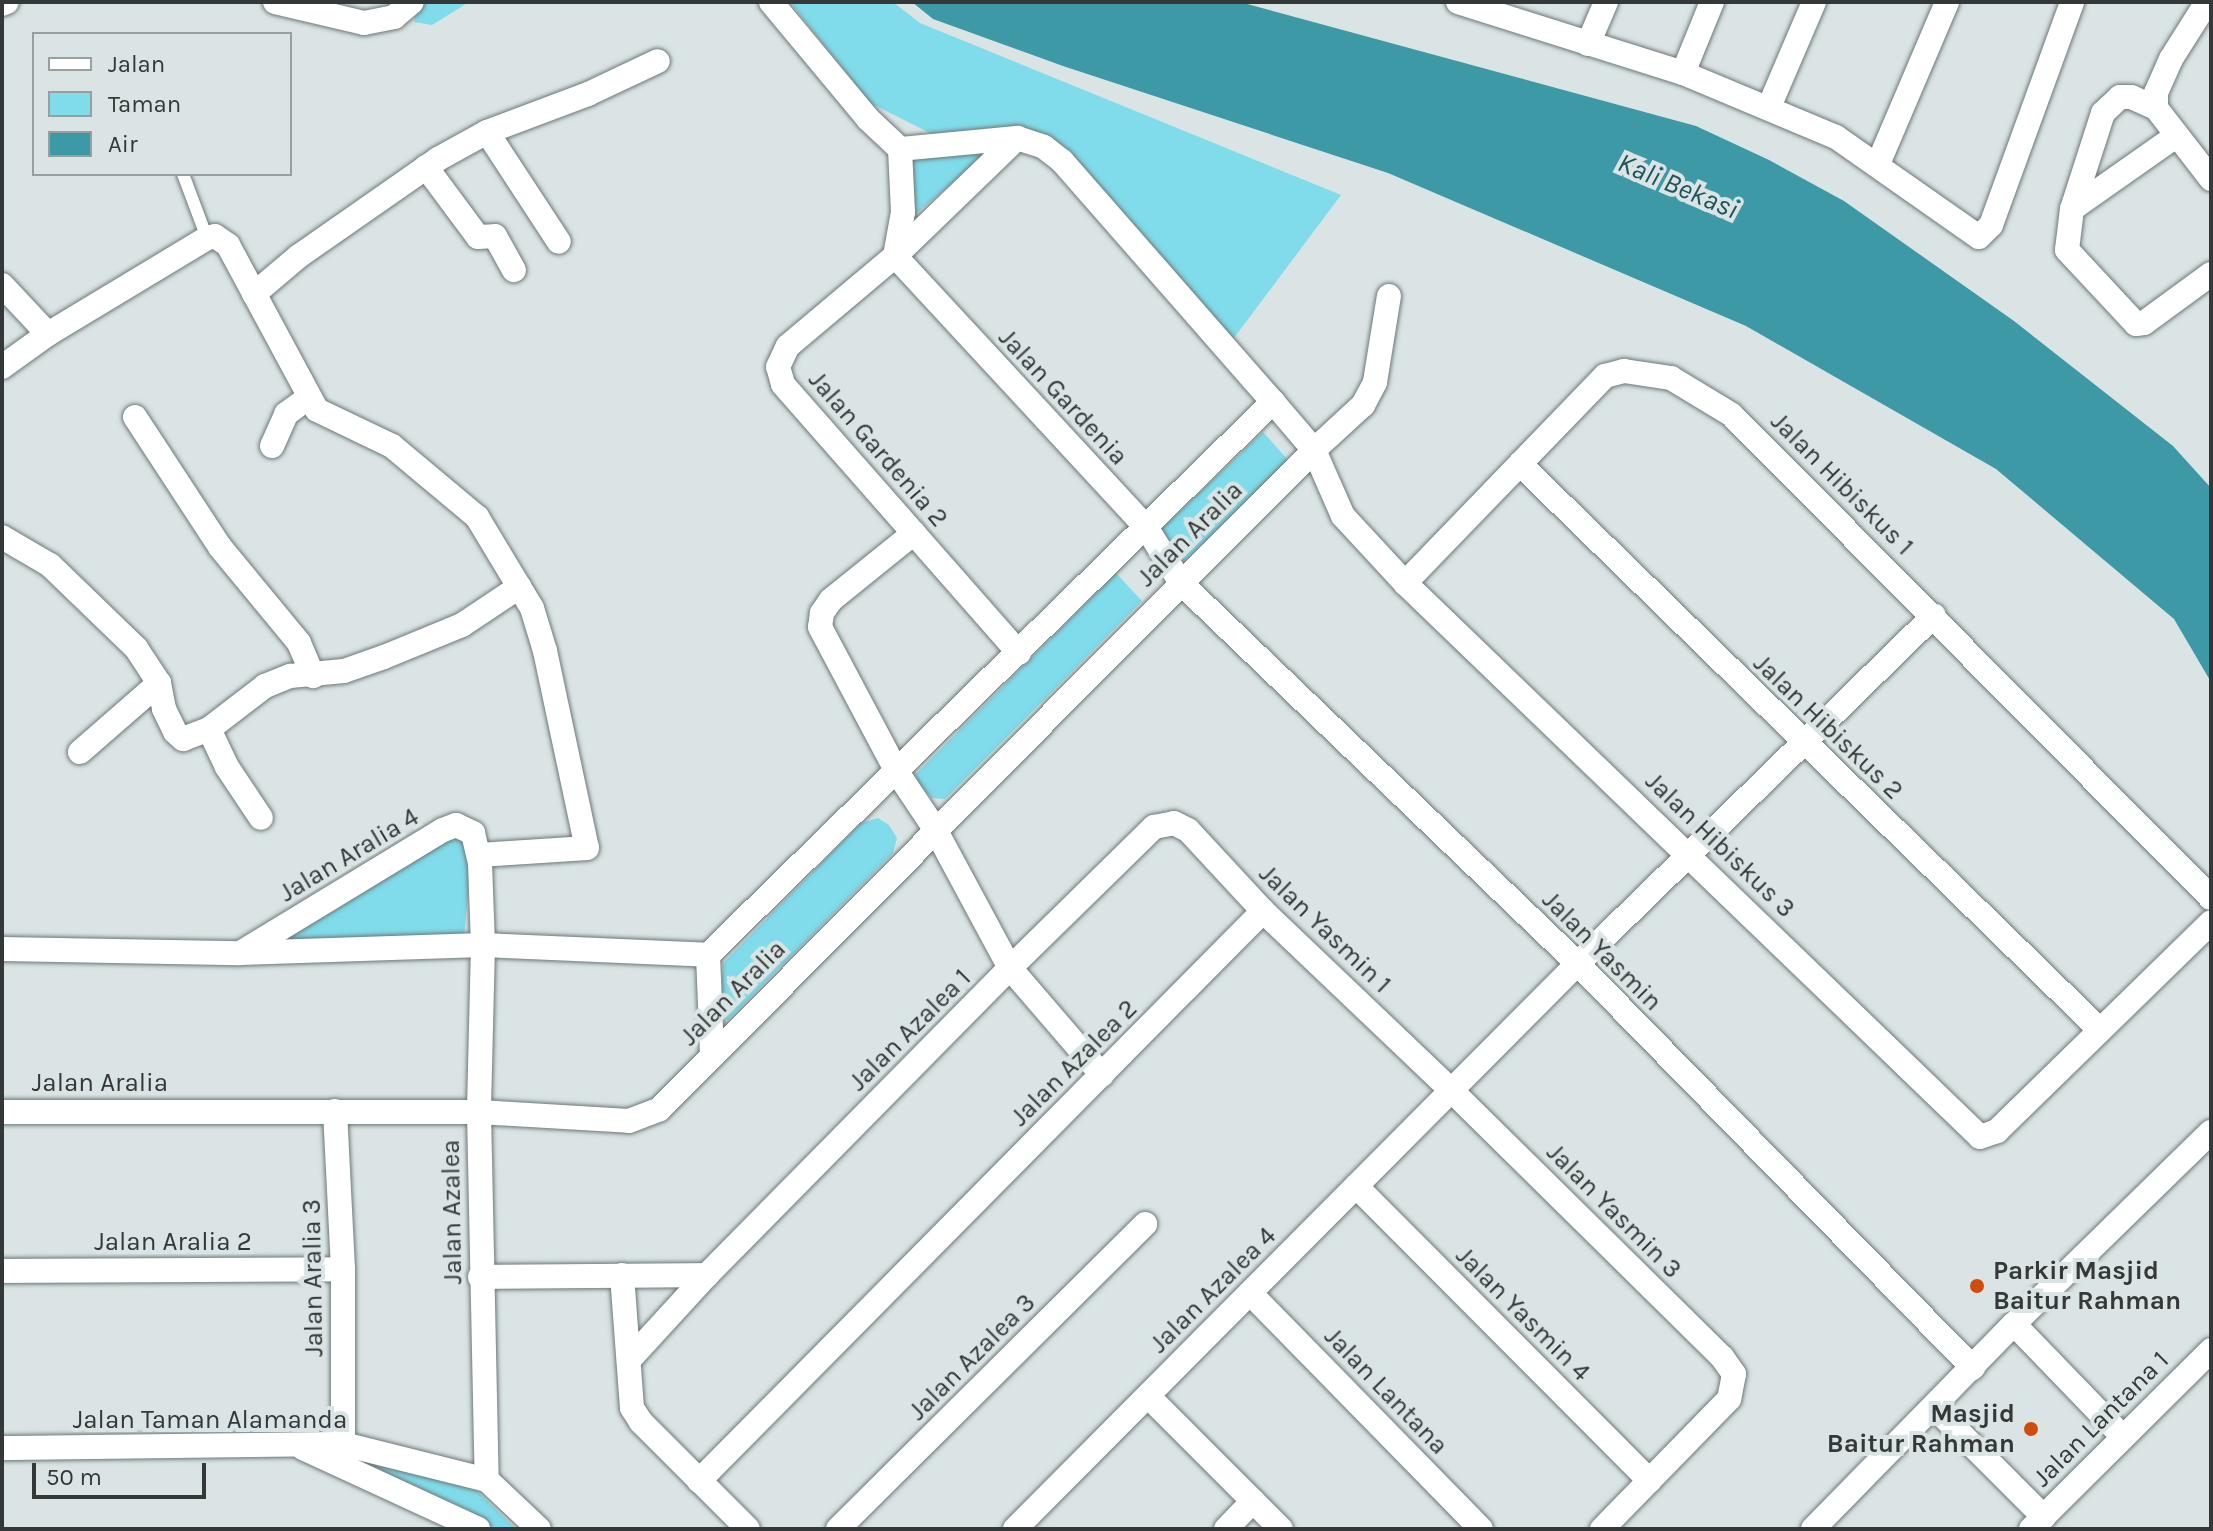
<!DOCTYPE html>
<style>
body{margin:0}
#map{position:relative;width:2213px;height:1531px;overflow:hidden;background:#dae4e5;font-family:Karla,sans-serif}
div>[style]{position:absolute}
.green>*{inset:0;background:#80dcea}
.water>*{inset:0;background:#3d99a5}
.roads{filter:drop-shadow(0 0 2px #6e7778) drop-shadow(0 0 2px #6e7778)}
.lane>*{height:12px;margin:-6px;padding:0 6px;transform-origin:6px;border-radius:6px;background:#fff}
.street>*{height:24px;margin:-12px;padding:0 12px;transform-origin:12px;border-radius:12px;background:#fff}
.dots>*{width:22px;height:22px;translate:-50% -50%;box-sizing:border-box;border:4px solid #dae4e5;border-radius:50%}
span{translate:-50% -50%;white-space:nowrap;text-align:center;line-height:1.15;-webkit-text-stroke:8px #dae4e5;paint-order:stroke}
.street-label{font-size:26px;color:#343838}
.poi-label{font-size:26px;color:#343838;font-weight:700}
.left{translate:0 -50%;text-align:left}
.right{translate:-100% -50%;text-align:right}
.water-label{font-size:28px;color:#20545b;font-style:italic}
.frame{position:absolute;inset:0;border:4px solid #343838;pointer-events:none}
.legend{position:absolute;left:32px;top:32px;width:260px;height:144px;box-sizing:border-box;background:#dae4e5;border:2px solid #989fa0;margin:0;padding:10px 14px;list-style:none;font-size:24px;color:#343838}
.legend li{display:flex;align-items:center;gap:16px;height:40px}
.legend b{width:40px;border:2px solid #989fa0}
.scale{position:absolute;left:32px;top:1463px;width:174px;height:36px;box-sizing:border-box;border:4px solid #343838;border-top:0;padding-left:10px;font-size:24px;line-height:28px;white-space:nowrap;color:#343838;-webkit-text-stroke:6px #dae4e5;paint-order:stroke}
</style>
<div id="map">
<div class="green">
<div style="clip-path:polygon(419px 2px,469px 2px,432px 25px,414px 22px)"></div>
<div style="clip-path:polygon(790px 2px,893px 2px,920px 23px,1341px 195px,1231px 342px,1060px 153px,1006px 129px,932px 134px,870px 103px)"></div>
<div style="clip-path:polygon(913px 151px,988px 153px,913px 216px,908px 209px)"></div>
<div style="clip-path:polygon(1263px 432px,1288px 460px,1185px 561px,1157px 533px)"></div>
<div style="clip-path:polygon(1116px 573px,1142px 601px,945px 799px,932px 798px,919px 785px,915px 775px)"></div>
<div style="clip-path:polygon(878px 818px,889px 825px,897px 838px,893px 853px,728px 1020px,720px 1018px,723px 963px,861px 823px)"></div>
<div style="clip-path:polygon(453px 831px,472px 850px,464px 938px,274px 944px)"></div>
<div style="clip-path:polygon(347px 1463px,433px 1471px,476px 1490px,516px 1529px,497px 1529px)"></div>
</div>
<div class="water">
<div style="clip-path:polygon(912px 2px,1240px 2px,1696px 126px,1769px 160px,1844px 201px,2014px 321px,2173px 446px,2211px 488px,2211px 682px,2174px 619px,1996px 469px,1746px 326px,1388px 173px,1063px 66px,933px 19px)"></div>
</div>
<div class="roads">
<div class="lane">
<div style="left:183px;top:174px;width:68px;rotate:69.4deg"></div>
</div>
<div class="street">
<div style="left:275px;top:2px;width:91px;rotate:13.3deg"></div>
<div style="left:364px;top:23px;width:31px;rotate:-11deg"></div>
<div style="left:394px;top:17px;width:23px;rotate:-40deg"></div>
<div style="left:771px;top:2px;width:152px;rotate:50.3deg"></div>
<div style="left:868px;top:119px;width:44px;rotate:43.2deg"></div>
<div style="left:900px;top:149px;width:63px;rotate:87.3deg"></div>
<div style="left:903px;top:212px;width:45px;rotate:100.3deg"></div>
<div style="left:1458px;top:2px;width:236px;rotate:17.5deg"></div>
<div style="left:1683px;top:73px;width:166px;rotate:22.7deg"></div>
<div style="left:1836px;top:137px;width:174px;rotate:35deg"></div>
<div style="left:1979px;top:237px;width:17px;rotate:-45deg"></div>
<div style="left:1991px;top:225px;width:237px;rotate:-70deg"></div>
<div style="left:2207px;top:2px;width:67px;rotate:122.3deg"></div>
<div style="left:2171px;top:59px;width:37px;rotate:114deg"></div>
<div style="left:2156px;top:93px;width:15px;rotate:90deg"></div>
<div style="left:2156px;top:108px;width:90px;rotate:52.2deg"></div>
<div style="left:2px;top:4px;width:5px;rotate:-22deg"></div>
<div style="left:1588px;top:44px;width:46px;rotate:-66.8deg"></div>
<div style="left:1683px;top:73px;width:77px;rotate:-67.8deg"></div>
<div style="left:1769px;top:107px;width:114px;rotate:-66.8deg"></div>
<div style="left:2156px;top:108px;width:27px;rotate:-156deg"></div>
<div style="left:2131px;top:97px;width:11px;rotate:180deg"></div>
<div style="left:2120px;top:97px;width:23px;rotate:137deg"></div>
<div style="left:2103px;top:113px;width:101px;rotate:107.9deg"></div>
<div style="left:2072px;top:209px;width:41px;rotate:97deg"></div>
<div style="left:2067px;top:250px;width:101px;rotate:47deg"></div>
<div style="left:2136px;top:324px;width:8px;rotate:-7deg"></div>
<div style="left:2144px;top:323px;width:83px;rotate:-36.2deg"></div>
<div style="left:487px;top:132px;width:131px;rotate:56.8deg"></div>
<div style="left:900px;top:149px;width:118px;rotate:-5.4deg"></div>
<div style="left:1878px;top:164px;width:176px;rotate:-66.9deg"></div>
<div style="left:426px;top:167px;width:87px;rotate:53.4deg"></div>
<div style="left:478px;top:237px;width:17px;rotate:-3deg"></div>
<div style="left:495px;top:236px;width:39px;rotate:61deg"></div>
<div style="left:2072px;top:209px;width:127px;rotate:-35.1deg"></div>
<div style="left:895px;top:256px;width:369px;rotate:47.2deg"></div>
<div style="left:1146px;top:527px;width:66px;rotate:58deg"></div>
<div style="left:1181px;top:583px;width:550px;rotate:43.82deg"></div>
<div style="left:1578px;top:964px;width:565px;rotate:45.65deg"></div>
<div style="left:2px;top:285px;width:67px;rotate:46.8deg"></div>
<div style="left:254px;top:294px;width:59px;rotate:-40.2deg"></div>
<div style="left:299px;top:256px;width:169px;rotate:-34.9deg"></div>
<div style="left:438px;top:159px;width:56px;rotate:-28.9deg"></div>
<div style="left:487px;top:132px;width:108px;rotate:-20.6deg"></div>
<div style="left:588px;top:94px;width:77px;rotate:-25.2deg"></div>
<div style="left:2px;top:367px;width:57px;rotate:-35.7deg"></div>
<div style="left:48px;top:334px;width:186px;rotate:-31.1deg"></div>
<div style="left:207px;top:238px;width:8px;rotate:-14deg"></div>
<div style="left:215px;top:236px;width:16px;rotate:35deg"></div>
<div style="left:228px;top:245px;width:187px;rotate:61.7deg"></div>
<div style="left:317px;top:410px;width:83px;rotate:25.6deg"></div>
<div style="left:392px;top:446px;width:111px;rotate:39.9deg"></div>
<div style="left:477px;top:517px;width:106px;rotate:58.9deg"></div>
<div style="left:532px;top:608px;width:45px;rotate:73.2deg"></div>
<div style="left:545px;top:651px;width:201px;rotate:78deg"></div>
<div style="left:587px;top:848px;width:108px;rotate:176.3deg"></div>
<div style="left:135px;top:417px;width:155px;rotate:56.8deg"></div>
<div style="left:220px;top:547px;width:124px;rotate:50.5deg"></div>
<div style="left:299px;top:643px;width:36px;rotate:67deg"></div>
<div style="left:272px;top:446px;width:35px;rotate:-66deg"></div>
<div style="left:286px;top:414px;width:27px;rotate:-36deg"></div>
<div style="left:1520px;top:464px;width:809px;rotate:44.3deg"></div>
<div style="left:914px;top:533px;width:107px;rotate:141.1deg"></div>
<div style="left:831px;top:600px;width:16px;rotate:125deg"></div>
<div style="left:822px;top:613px;width:14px;rotate:98deg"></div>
<div style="left:820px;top:627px;width:164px;rotate:62deg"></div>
<div style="left:897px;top:772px;width:69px;rotate:56.3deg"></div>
<div style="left:935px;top:829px;width:158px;rotate:61.7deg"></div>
<div style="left:1010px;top:968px;width:141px;rotate:49.3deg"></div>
<div style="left:2px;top:537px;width:56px;rotate:30.3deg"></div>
<div style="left:50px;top:565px;width:120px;rotate:44deg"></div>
<div style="left:136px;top:648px;width:42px;rotate:56.7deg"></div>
<div style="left:159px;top:683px;width:26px;rotate:79deg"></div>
<div style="left:164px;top:709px;width:25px;rotate:64deg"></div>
<div style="left:175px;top:732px;width:11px;rotate:41deg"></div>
<div style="left:183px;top:739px;width:28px;rotate:-21deg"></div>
<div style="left:209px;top:729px;width:71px;rotate:-37.5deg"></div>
<div style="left:265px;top:686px;width:27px;rotate:-22deg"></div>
<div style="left:290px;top:676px;width:54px;rotate:-5.3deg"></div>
<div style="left:344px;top:671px;width:42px;rotate:-19.3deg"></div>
<div style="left:384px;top:657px;width:84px;rotate:-22.3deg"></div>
<div style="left:462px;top:625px;width:69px;rotate:-33.7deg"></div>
<div style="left:1405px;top:583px;width:288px;rotate:-46deg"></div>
<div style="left:1605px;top:376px;width:20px;rotate:-15deg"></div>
<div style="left:1624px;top:371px;width:48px;rotate:8.5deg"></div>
<div style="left:1671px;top:378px;width:71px;rotate:31.2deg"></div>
<div style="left:1732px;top:415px;width:680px;rotate:45.24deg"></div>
<div style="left:1019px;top:653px;width:358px;rotate:-131.3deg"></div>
<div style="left:783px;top:384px;width:18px;rotate:-106deg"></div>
<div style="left:778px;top:367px;width:23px;rotate:-65deg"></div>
<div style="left:788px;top:346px;width:140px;rotate:-40.1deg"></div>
<div style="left:895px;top:256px;width:170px;rotate:-44deg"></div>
<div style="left:1017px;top:138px;width:28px;rotate:18deg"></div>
<div style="left:1044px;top:147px;width:23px;rotate:38deg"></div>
<div style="left:1062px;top:161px;width:320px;rotate:48.8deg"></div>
<div style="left:1273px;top:402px;width:63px;rotate:49.5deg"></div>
<div style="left:1314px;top:450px;width:72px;rotate:66.3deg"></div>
<div style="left:1343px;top:516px;width:91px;rotate:47.2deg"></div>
<div style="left:1405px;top:583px;width:798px;rotate:43.93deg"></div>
<div style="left:1980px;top:1137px;width:18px;rotate:-19deg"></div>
<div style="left:1997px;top:1131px;width:299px;rotate:-44.3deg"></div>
<div style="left:209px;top:729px;width:42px;rotate:64.7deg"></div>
<div style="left:227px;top:767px;width:61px;rotate:56.3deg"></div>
<div style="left:80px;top:752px;width:105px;rotate:-41.1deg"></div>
<div style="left:2px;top:949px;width:238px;rotate:1deg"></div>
<div style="left:240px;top:953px;width:243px;rotate:-1.9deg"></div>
<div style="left:483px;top:945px;width:225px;rotate:2.5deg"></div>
<div style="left:708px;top:955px;width:791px;rotate:-44.39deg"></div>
<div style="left:242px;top:952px;width:235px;rotate:-31.3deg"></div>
<div style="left:443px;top:830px;width:14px;rotate:-21deg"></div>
<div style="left:456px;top:825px;width:19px;rotate:25deg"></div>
<div style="left:473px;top:833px;width:31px;rotate:77deg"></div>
<div style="left:480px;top:863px;width:82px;rotate:87.9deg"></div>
<div style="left:483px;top:945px;width:167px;rotate:91.4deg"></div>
<div style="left:479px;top:1112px;width:368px;rotate:88.8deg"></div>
<div style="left:708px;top:955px;width:98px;rotate:87.7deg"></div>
<div style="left:335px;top:1111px;width:158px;rotate:87.1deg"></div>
<div style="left:343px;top:1269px;width:175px;rotate:90deg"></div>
<div style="left:2px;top:1112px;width:477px"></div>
<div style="left:479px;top:1112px;width:150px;rotate:3.4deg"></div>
<div style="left:629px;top:1121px;width:33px;rotate:-21deg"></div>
<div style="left:660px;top:1109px;width:928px;rotate:-45.22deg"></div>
<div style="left:1314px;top:450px;width:67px;rotate:-42.6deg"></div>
<div style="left:1363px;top:405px;width:26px;rotate:-62deg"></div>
<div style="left:1375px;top:382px;width:87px;rotate:-80.8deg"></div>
<div style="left:1356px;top:1186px;width:416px;rotate:45.1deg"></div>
<div style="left:2px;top:1271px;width:341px;rotate:-0.3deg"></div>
<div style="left:622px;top:1275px;width:133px;rotate:85.7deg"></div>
<div style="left:632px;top:1408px;width:17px;rotate:57deg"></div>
<div style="left:641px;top:1422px;width:151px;rotate:45deg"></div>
<div style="left:480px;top:1277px;width:227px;rotate:-0.5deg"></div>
<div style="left:1250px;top:1293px;width:330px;rotate:45.6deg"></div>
<div style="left:2014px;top:1324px;width:156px;rotate:46deg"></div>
<div style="left:629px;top:1360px;width:115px;rotate:-47.5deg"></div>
<div style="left:707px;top:1275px;width:431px;rotate:-45.4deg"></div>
<div style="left:1010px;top:968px;width:202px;rotate:-44.4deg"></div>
<div style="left:1154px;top:827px;width:20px;rotate:-11deg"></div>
<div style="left:1174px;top:823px;width:16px;rotate:27deg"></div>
<div style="left:1188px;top:830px;width:110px;rotate:47.2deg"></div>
<div style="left:1263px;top:911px;width:260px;rotate:43.6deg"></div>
<div style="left:1451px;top:1090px;width:380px;rotate:44.6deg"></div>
<div style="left:1722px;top:1357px;width:21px;rotate:55deg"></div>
<div style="left:1734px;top:1374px;width:25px;rotate:101deg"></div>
<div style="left:1729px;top:1399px;width:182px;rotate:134.3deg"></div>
<div style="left:1148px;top:1396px;width:188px;rotate:45deg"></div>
<div style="left:1935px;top:1408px;width:154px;rotate:45deg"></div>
<div style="left:2px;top:1448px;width:341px;rotate:-0.7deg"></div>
<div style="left:343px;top:1444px;width:148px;rotate:14deg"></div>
<div style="left:487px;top:1480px;width:71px;rotate:43.3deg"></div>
<div style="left:303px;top:1448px;width:193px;rotate:24.8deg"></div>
<div style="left:699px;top:1481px;width:802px;rotate:-45.3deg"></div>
<div style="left:838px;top:1529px;width:433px;rotate:-44.8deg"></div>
<div style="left:1015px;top:1529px;width:807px;rotate:-45.15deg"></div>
<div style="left:1584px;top:957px;width:489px;rotate:-44.3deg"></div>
<div style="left:1226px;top:1529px;width:39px;rotate:-46deg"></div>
<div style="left:1813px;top:1529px;width:287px;rotate:-45.6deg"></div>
<div style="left:2014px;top:1324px;width:275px;rotate:-44.3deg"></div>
<div style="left:2031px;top:1529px;width:254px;rotate:-44.8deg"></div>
</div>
</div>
<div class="dots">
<div style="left:1977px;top:1286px;background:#d14b0d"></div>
<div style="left:2031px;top:1429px;background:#d14b0d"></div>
</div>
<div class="street-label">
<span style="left:1063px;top:397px;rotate:47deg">Jalan Gardenia</span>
<span style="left:878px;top:449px;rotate:49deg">Jalan Gardenia 2</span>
<span style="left:1842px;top:484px;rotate:45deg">Jalan Hibiskus 1</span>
<span style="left:1190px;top:534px;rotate:-45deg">Jalan Aralia</span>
<span style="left:1828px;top:727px;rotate:44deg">Jalan Hibiskus 2</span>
<span style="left:1720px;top:845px;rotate:44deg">Jalan Hibiskus 3</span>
<span style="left:349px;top:855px;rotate:-31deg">Jalan Aralia 4</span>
<span style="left:1325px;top:929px;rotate:44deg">Jalan Yasmin 1</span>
<span style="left:1602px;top:951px;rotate:45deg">Jalan Yasmin</span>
<span style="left:733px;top:993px;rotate:-45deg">Jalan Aralia</span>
<span style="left:910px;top:1030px;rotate:-45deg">Jalan Azalea 1</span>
<span style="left:1074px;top:1063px;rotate:-45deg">Jalan Azalea 2</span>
<span style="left:100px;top:1083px">Jalan Aralia</span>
<span style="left:1614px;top:1211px;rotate:45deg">Jalan Yasmin 3</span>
<span style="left:452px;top:1212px;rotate:-91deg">Jalan Azalea</span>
<span style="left:173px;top:1242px">Jalan Aralia 2</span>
<span style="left:313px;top:1278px;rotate:-91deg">Jalan Aralia 3</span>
<span style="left:1213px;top:1290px;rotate:-45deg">Jalan Azalea 4</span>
<span style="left:1523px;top:1314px;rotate:45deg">Jalan Yasmin 4</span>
<span style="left:972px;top:1357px;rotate:-45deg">Jalan Azalea 3</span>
<span style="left:1386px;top:1391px;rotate:46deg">Jalan Lantana</span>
<span style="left:2101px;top:1419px;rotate:-45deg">Jalan Lantana 1</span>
<span style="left:210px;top:1420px">Jalan Taman Alamanda</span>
</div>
<div class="poi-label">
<span class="left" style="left:1993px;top:1286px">Parkir Masjid<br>Baitur Rahman</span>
<span class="right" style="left:2015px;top:1429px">Masjid<br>Baitur Rahman</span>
</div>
<div class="water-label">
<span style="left:1678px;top:186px;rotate:23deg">Kali Bekasi</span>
</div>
<div class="frame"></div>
<ul class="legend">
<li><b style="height:10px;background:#fff"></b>Jalan</li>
<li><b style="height:22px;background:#80dcea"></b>Taman</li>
<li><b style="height:22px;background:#3d99a5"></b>Air</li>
</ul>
<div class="scale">50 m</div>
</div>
